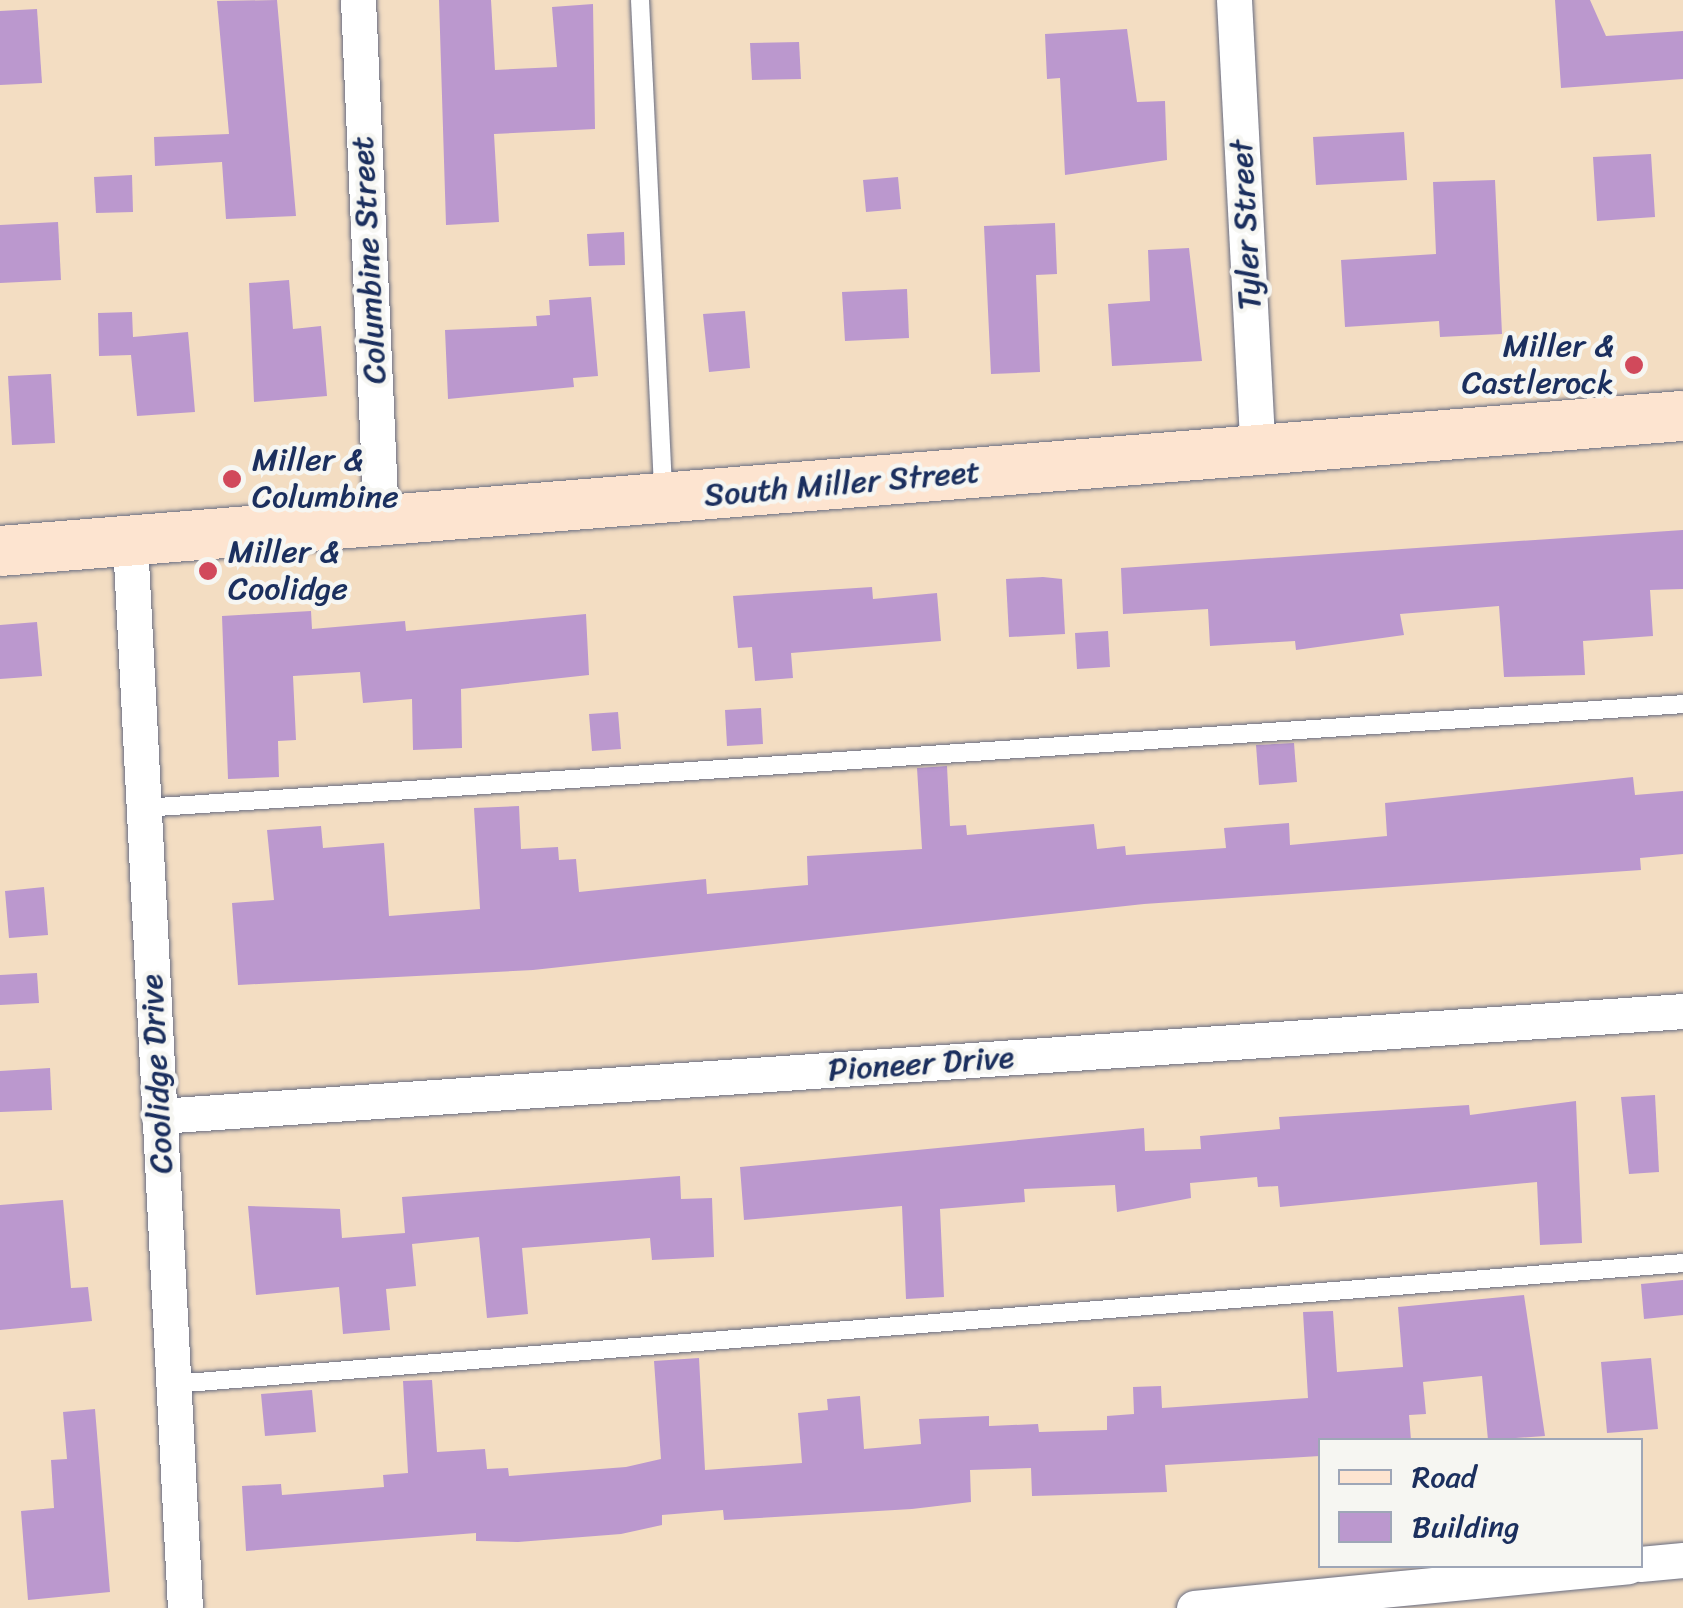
<!DOCTYPE html>
<style>
body{margin:0}
#map{position:relative;width:1683px;height:1608px;overflow:hidden;background:#f3ddc2;font-family:Sriracha,sans-serif}
div>[style]{position:absolute}
.building>*{inset:0;background:#bb98ce}
.roads{filter:drop-shadow(0 0 2px #676c81) drop-shadow(0 0 2px #676c81)}
.lane>*{height:18px;margin:-9px;padding:0 9px;transform-origin:9px;border-radius:9px;background:#fff}
.street>*{height:35px;margin:-17.5px;padding:0 17.5px;transform-origin:17.5px;border-radius:17.5px;background:#fff}
.secondary>*{height:50px;margin:-25px;padding:0 25px;transform-origin:25px;border-radius:25px;background:#fde4d0}
.dots>*{width:28px;height:28px;translate:-50% -50%;box-sizing:border-box;border:5px solid #f6f6f2;border-radius:50%}
span{translate:-50% -50%;white-space:nowrap;text-align:center;line-height:1.15;-webkit-text-stroke:9px #f6f6f2;paint-order:stroke}
.street-label{font-size:32px;color:#1b2f5e}
.poi-label{font-size:32px;color:#1b2f5e}
.right{translate:-100% -50%;text-align:right}
.left{translate:0 -50%;text-align:left}
.legend{position:absolute;left:1318px;top:1438px;width:325px;height:130px;box-sizing:border-box;background:#f6f6f2;border:2px solid #9ea6b7;margin:0;padding:12px 18px;list-style:none;font-size:30px;color:#1b2f5e}
.legend li{display:flex;align-items:center;gap:20px;height:50px}
.legend b{width:50px;border:2px solid #9ea6b7}
</style>
<div id="map">
<div class="building">
<div style="clip-path:polygon(277px 0,296px 216px,226px 219px,222px 162px,155px 166px,154px 137px,229px 134px,217px 1px)"></div>
<div style="clip-path:polygon(439px 0,491px 0,495px 70px,557px 67px,552px 7px,593px 4px,595px 129px,494px 134px,499px 222px,446px 225px)"></div>
<div style="clip-path:polygon(1555px 0,1590px 0,1606px 36px,1683px 31px,1683px 79px,1561px 88px)"></div>
<div style="clip-path:polygon(37px 9px,42px 83px,0 85px,0 11px)"></div>
<div style="clip-path:polygon(1127px 29px,1137px 102px,1165px 101px,1167px 160px,1065px 175px,1060px 78px,1047px 79px,1045px 34px)"></div>
<div style="clip-path:polygon(799px 42px,801px 79px,752px 80px,750px 43px)"></div>
<div style="clip-path:polygon(1404px 132px,1407px 180px,1316px 185px,1313px 137px)"></div>
<div style="clip-path:polygon(1651px 154px,1655px 217px,1597px 221px,1593px 157px)"></div>
<div style="clip-path:polygon(132px 175px,133px 212px,96px 213px,94px 177px)"></div>
<div style="clip-path:polygon(898px 177px,901px 209px,866px 212px,863px 180px)"></div>
<div style="clip-path:polygon(1495px 180px,1502px 334px,1440px 337px,1439px 321px,1345px 327px,1341px 260px,1436px 254px,1433px 182px)"></div>
<div style="clip-path:polygon(58px 222px,61px 280px,0 283px,0 225px)"></div>
<div style="clip-path:polygon(1055px 223px,1057px 274px,1036px 275px,1040px 372px,991px 374px,984px 226px)"></div>
<div style="clip-path:polygon(624px 232px,625px 265px,589px 266px,587px 234px)"></div>
<div style="clip-path:polygon(1189px 248px,1202px 361px,1112px 366px,1108px 304px,1150px 301px,1148px 250px)"></div>
<div style="clip-path:polygon(289px 280px,293px 329px,321px 326px,327px 396px,254px 402px,249px 283px)"></div>
<div style="clip-path:polygon(907px 289px,909px 338px,845px 341px,842px 292px)"></div>
<div style="clip-path:polygon(591px 297px,598px 376px,573px 378px,574px 387px,448px 399px,445px 330px,537px 326px,536px 316px,550px 315px,549px 300px)"></div>
<div style="clip-path:polygon(745px 311px,750px 368px,709px 372px,703px 314px)"></div>
<div style="clip-path:polygon(132px 312px,133px 337px,188px 332px,195px 412px,137px 416px,131px 355px,99px 356px,98px 313px)"></div>
<div style="clip-path:polygon(51px 374px,55px 443px,12px 445px,8px 376px)"></div>
<div style="clip-path:polygon(1683px 530px,1683px 589px,1650px 590px,1653px 636px,1583px 641px,1585px 675px,1504px 677px,1499px 606px,1400px 614px,1404px 635px,1296px 650px,1295px 641px,1210px 646px,1208px 609px,1123px 614px,1121px 568px)"></div>
<div style="clip-path:polygon(1043px 577px,1062px 579px,1065px 634px,1009px 637px,1006px 579px)"></div>
<div style="clip-path:polygon(872px 587px,873px 599px,937px 593px,941px 641px,791px 653px,793px 678px,755px 681px,752px 647px,738px 648px,733px 596px)"></div>
<div style="clip-path:polygon(311px 611px,312px 629px,405px 621px,406px 631px,586px 614px,589px 675px,461px 689px,462px 748px,413px 750px,412px 699px,363px 703px,360px 672px,293px 676px,296px 740px,278px 741px,279px 777px,228px 779px,222px 616px)"></div>
<div style="clip-path:polygon(37px 622px,42px 676px,0 679px,0 625px)"></div>
<div style="clip-path:polygon(1108px 631px,1110px 667px,1077px 669px,1075px 633px)"></div>
<div style="clip-path:polygon(761px 708px,763px 744px,727px 746px,725px 710px)"></div>
<div style="clip-path:polygon(618px 712px,621px 749px,592px 751px,589px 714px)"></div>
<div style="clip-path:polygon(1294px 743px,1297px 782px,1259px 785px,1256px 745px)"></div>
<div style="clip-path:polygon(947px 766px,950px 826px,966px 825px,967px 835px,1094px 824px,1097px 849px,1125px 846px,1126px 855px,1226px 848px,1224px 828px,1289px 823px,1290px 845px,1387px 836px,1385px 803px,1633px 777px,1635px 795px,1683px 791px,1683px 854px,1640px 858px,1641px 870px,1144px 904px,533px 970px,238px 985px,232px 903px,274px 900px,267px 830px,321px 826px,323px 848px,384px 843px,389px 916px,480px 909px,474px 808px,519px 806px,521px 849px,558px 847px,559px 860px,576px 859px,579px 892px,706px 879px,707px 894px,808px 885px,807px 856px,922px 849px,917px 768px)"></div>
<div style="clip-path:polygon(44px 887px,48px 935px,9px 938px,5px 891px)"></div>
<div style="clip-path:polygon(37px 973px,39px 1003px,0 1005px,0 975px)"></div>
<div style="clip-path:polygon(50px 1068px,52px 1110px,0 1112px,0 1071px)"></div>
<div style="clip-path:polygon(1655px 1095px,1659px 1172px,1629px 1174px,1621px 1097px)"></div>
<div style="clip-path:polygon(1576px 1101px,1582px 1243px,1540px 1245px,1537px 1182px,1280px 1207px,1278px 1186px,1258px 1187px,1257px 1177px,1190px 1183px,1191px 1198px,1117px 1212px,1115px 1185px,1024px 1189px,1025px 1202px,940px 1209px,944px 1297px,906px 1299px,902px 1206px,744px 1220px,740px 1167px,1144px 1128px,1145px 1151px,1201px 1149px,1200px 1136px,1280px 1129px,1279px 1117px,1469px 1105px,1470px 1115px)"></div>
<div style="clip-path:polygon(680px 1176px,681px 1199px,712px 1198px,714px 1257px,652px 1260px,650px 1238px,522px 1248px,528px 1314px,487px 1318px,479px 1237px,412px 1244px,416px 1286px,386px 1289px,390px 1330px,343px 1334px,339px 1287px,256px 1295px,248px 1206px,340px 1209px,342px 1238px,405px 1233px,402px 1197px)"></div>
<div style="clip-path:polygon(63px 1200px,71px 1288px,88px 1287px,92px 1321px,0 1330px,0 1205px)"></div>
<div style="clip-path:polygon(1683px 1280px,1683px 1315px,1644px 1319px,1641px 1284px)"></div>
<div style="clip-path:polygon(1524px 1295px,1545px 1436px,1488px 1440px,1482px 1376px,1423px 1382px,1426px 1414px,1409px 1415px,1411px 1440px,1320px 1440px,1320px 1456px,1165px 1465px,1167px 1492px,1032px 1496px,1031px 1468px,970px 1470px,971px 1502px,912px 1509px,724px 1520px,723px 1510px,662px 1515px,662px 1525px,621px 1534px,518px 1542px,476px 1541px,476px 1533px,246px 1551px,242px 1486px,281px 1484px,282px 1495px,384px 1487px,383px 1475px,408px 1473px,403px 1381px,432px 1380px,437px 1452px,485px 1449px,487px 1469px,508px 1468px,509px 1476px,626px 1467px,661px 1459px,654px 1361px,699px 1358px,705px 1470px,802px 1463px,798px 1413px,828px 1410px,827px 1399px,860px 1396px,864px 1449px,921px 1444px,919px 1419px,989px 1416px,989px 1426px,1038px 1424px,1039px 1432px,1107px 1430px,1107px 1416px,1134px 1414px,1133px 1387px,1161px 1386px,1162px 1408px,1308px 1398px,1303px 1312px,1333px 1311px,1337px 1372px,1403px 1367px,1398px 1307px)"></div>
<div style="clip-path:polygon(1651px 1358px,1658px 1429px,1607px 1433px,1601px 1362px)"></div>
<div style="clip-path:polygon(312px 1390px,316px 1432px,265px 1436px,261px 1394px)"></div>
<div style="clip-path:polygon(95px 1409px,110px 1592px,28px 1600px,21px 1511px,54px 1508px,51px 1460px,67px 1459px,63px 1412px)"></div>
</div>
<div class="roads">
<div class="lane">
<div style="left:640px;top:0;width:494px;rotate:87.3deg"></div>
<div style="left:143px;top:808px;width:1544px;rotate:-3.86deg"></div>
<div style="left:173px;top:1384px;width:1515px;rotate:-4.58deg"></div>
</div>
<div class="street">
<div style="left:358px;top:0;width:521px;rotate:87.47deg"></div>
<div style="left:1234px;top:0;width:452px;rotate:87deg"></div>
<div style="left:130px;top:541px;width:1068px;rotate:87.05deg"></div>
<div style="left:159px;top:1116px;width:1528px;rotate:-3.94deg"></div>
<div style="left:1640px;top:1564px;width:43px;rotate:-5.3deg"></div>
<div style="left:1194px;top:1608px;width:436px;rotate:-5.5deg"></div>
</div>
<div class="secondary">
<div style="left:0;top:551px;width:1688px;rotate:-4.59deg"></div>
</div>
</div>
<div class="dots">
<div style="left:1634px;top:365px;background:#d1495b"></div>
<div style="left:232px;top:479px;background:#d1495b"></div>
<div style="left:208px;top:571px;background:#d1495b"></div>
</div>
<div class="street-label">
<span style="left:1246px;top:225px;rotate:-93deg">Tyler Street</span>
<span style="left:369px;top:260px;rotate:-93deg">Columbine Street</span>
<span style="left:842px;top:484px;rotate:-5deg">South Miller Street</span>
<span style="left:921px;top:1064px;rotate:-4deg">Pioneer Drive</span>
<span style="left:157px;top:1074px;rotate:-93deg">Coolidge Drive</span>
</div>
<div class="poi-label">
<span class="right" style="left:1614px;top:365px">Miller &amp;<br>Castlerock</span>
<span class="left" style="left:252px;top:479px">Miller &amp;<br>Columbine</span>
<span class="left" style="left:228px;top:571px">Miller &amp;<br>Coolidge</span>
</div>
<ul class="legend">
<li><b style="height:12px;background:#fde4d0"></b>Road</li>
<li><b style="height:28px;background:#bb98ce"></b>Building</li>
</ul>
</div>
